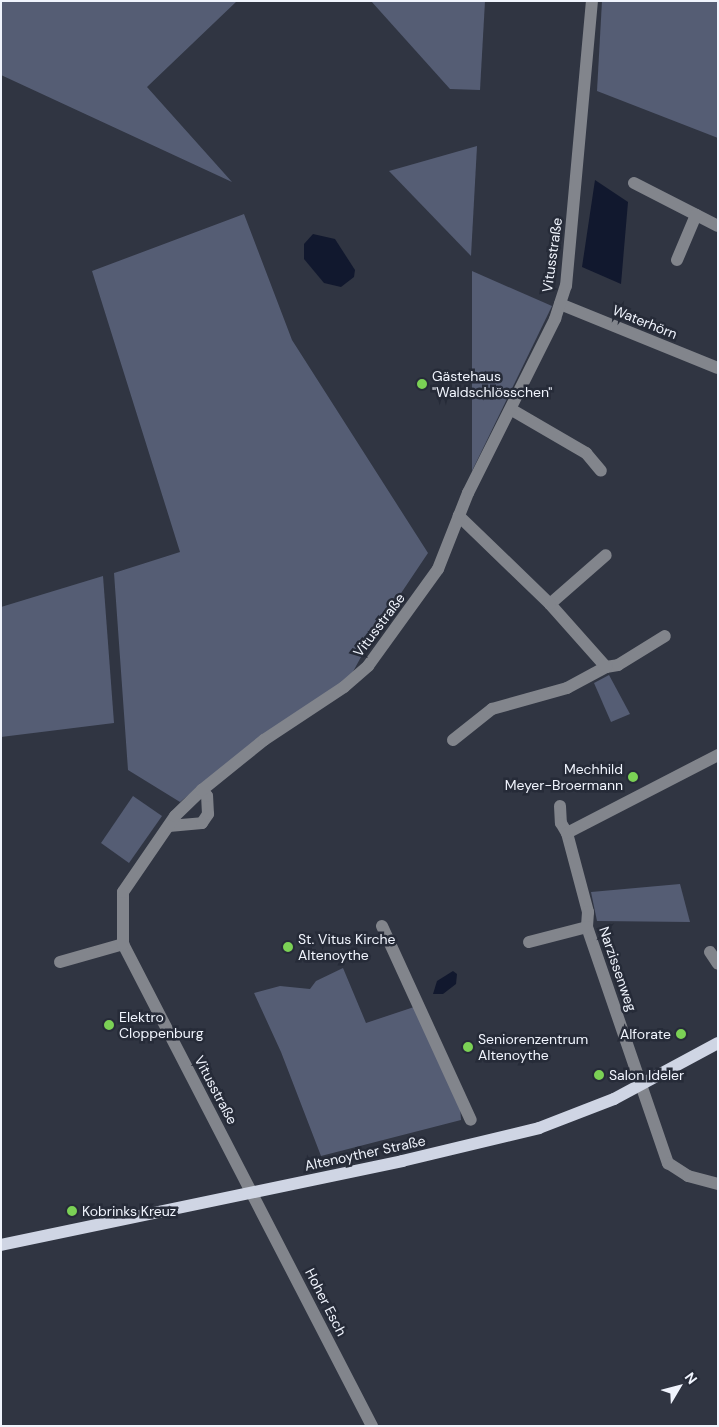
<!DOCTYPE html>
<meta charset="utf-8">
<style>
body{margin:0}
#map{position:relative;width:719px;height:1427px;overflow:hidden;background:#303542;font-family:"DM Sans",sans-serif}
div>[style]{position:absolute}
.green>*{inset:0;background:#555d74}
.water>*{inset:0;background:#11182e}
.minor>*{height:12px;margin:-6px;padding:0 6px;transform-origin:6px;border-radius:6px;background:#82858c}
.major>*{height:12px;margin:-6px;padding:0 6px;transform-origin:6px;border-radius:6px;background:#cfd5e4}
.dots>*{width:14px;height:14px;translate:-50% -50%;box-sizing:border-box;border:2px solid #262b38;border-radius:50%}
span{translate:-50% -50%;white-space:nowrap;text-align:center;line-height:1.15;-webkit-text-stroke:5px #262b38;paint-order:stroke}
.street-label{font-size:14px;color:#f0f4fd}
.poi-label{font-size:14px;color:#f0f4fd}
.left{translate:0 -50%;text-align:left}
.right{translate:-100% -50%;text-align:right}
.frame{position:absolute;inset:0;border:2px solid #f0f4fd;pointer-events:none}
.north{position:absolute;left:654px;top:1362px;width:50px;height:50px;-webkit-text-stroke:4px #262b38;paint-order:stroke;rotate:53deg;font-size:14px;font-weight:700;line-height:20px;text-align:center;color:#f0f4fd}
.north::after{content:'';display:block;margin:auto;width:18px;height:22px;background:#f0f4fd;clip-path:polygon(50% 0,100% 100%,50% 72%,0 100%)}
</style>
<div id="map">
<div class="green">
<div style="clip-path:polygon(1px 1px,237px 1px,147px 87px,232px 182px,1px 75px)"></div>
<div style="clip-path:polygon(371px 1px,485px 1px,480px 90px,450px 89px)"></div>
<div style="clip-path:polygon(602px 1px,718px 1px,718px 138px,597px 91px)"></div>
<div style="clip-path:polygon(477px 146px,471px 256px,389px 171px)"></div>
<div style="clip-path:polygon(244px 214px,292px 340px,428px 553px,373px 635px,349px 679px,262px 735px,180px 802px,128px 770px,114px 573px,180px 552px,92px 271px)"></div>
<div style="clip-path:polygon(472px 271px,552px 306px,472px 471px)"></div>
<div style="clip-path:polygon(103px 576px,114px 723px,1px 737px,1px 607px)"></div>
<div style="clip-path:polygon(609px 675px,630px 714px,611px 722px,594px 683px)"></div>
<div style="clip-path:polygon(133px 796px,162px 816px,129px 863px,101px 843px)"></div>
<div style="clip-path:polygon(680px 884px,690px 922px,597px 921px,591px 892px)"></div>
<div style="clip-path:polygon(343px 968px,366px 1023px,417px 1006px,460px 1106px,461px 1120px,321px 1156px,281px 1052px,254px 993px,280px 986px,310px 989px,316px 981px)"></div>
</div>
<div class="water">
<div style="clip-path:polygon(595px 180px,628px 202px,621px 284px,582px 267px)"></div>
<div style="clip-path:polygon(313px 234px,335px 239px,355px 270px,354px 277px,341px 287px,324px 283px,304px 259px,304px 244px)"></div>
<div style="clip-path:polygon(453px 971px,457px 974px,456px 984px,443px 994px,433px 994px,437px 981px)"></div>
</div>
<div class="minor">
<div style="left:634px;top:183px;width:94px;rotate:27.1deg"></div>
<div style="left:677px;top:260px;width:49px;rotate:-67.1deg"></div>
<div style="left:560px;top:304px;width:170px;rotate:22.1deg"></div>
<div style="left:512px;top:410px;width:86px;rotate:30.2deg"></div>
<div style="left:586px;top:453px;width:23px;rotate:50deg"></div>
<div style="left:550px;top:604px;width:74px;rotate:-41.2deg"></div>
<div style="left:606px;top:667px;width:12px;rotate:-9deg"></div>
<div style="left:618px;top:665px;width:55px;rotate:-31.7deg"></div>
<div style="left:453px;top:740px;width:50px;rotate:-38.5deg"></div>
<div style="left:492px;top:709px;width:78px;rotate:-15.6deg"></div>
<div style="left:567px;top:688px;width:44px;rotate:-28.3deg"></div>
<div style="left:606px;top:667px;width:84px;rotate:-131.6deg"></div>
<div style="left:550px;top:604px;width:127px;rotate:-136deg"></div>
<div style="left:560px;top:806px;width:17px;rotate:87deg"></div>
<div style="left:561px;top:823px;width:12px;rotate:59deg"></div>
<div style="left:567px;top:833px;width:82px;rotate:75.1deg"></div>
<div style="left:588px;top:912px;width:15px;rotate:94deg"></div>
<div style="left:587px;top:927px;width:250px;rotate:71.1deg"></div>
<div style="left:668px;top:1163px;width:24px;rotate:33deg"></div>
<div style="left:688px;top:1176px;width:31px;rotate:15deg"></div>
<div style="left:169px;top:826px;width:33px;rotate:-5deg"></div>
<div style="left:202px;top:823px;width:11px;rotate:-56deg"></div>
<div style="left:208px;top:814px;width:18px;rotate:-93deg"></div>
<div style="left:207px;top:796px;width:8px;rotate:-130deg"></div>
<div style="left:567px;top:833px;width:170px;rotate:-27.3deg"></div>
<div style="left:382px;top:926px;width:213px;rotate:65.4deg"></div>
<div style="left:529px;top:942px;width:60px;rotate:-14.5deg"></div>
<div style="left:710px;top:952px;width:14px;rotate:56deg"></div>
<div style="left:60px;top:962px;width:66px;rotate:-15.9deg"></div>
<div style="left:372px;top:1426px;width:543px;rotate:-117.32deg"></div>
<div style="left:123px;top:944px;width:52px;rotate:-90deg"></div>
<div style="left:123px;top:892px;width:92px;rotate:-55.6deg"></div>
<div style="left:175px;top:816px;width:37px;rotate:-44deg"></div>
<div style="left:202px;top:790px;width:80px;rotate:-38.9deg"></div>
<div style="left:264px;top:740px;width:96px;rotate:-33.5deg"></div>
<div style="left:344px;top:687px;width:32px;rotate:-41deg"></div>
<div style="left:368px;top:666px;width:120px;rotate:-54.2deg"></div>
<div style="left:438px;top:569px;width:82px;rotate:-68.5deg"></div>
<div style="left:468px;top:493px;width:195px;rotate:-63.4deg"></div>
<div style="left:555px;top:319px;width:35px;rotate:-72deg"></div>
<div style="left:566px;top:286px;width:286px;rotate:-84.8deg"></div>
</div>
<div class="major">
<div style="left:1px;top:1245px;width:410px;rotate:-11.8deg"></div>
<div style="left:402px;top:1161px;width:141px;rotate:-13.5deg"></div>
<div style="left:539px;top:1128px;width:80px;rotate:-21.1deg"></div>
<div style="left:614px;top:1099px;width:118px;rotate:-28.3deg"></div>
</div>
<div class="dots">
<div style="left:422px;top:384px;background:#7bd155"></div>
<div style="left:633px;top:777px;background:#7bd155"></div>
<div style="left:288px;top:947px;background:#7bd155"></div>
<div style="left:109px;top:1025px;background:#7bd155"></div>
<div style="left:681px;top:1034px;background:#7bd155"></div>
<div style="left:468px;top:1047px;background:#7bd155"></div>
<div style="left:599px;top:1075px;background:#7bd155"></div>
<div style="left:72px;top:1211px;background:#7bd155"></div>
</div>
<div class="street-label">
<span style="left:552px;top:255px;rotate:-82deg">Vitusstraße</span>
<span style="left:645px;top:322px;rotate:22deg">Waterhörn</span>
<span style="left:379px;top:625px;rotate:-53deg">Vitusstraße</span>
<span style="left:618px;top:969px;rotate:71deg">Narzissenweg</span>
<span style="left:216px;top:1090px;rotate:62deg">Vitusstraße</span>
<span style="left:365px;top:1153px;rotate:-12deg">Altenoyther Straße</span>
<span style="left:326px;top:1302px;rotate:63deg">Hoher Esch</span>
</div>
<div class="poi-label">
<span class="left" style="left:432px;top:384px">Gästehaus<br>"Waldschlösschen"</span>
<span class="right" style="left:623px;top:777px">Mechhild<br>Meyer-Broermann</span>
<span class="left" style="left:298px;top:947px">St. Vitus Kirche<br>Altenoythe</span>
<span class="left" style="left:119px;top:1025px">Elektro<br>Cloppenburg</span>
<span class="right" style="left:671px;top:1034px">Alforate</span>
<span class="left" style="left:478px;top:1047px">Seniorenzentrum<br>Altenoythe</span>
<span class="left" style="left:609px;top:1075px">Salon Ideler</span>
<span class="left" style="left:82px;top:1211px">Kobrinks Kreuz</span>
</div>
<div class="frame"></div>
<div class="north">N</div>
</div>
